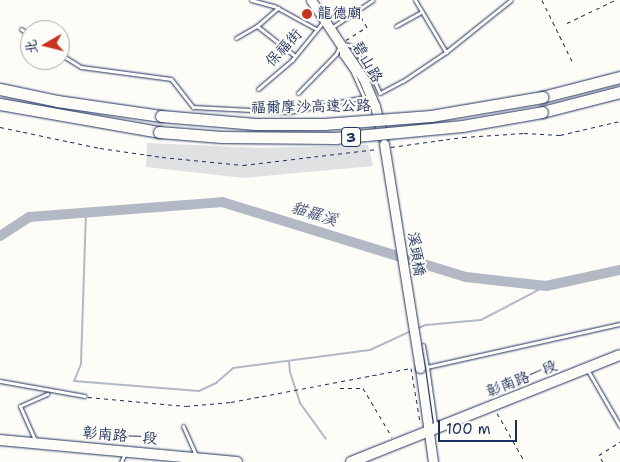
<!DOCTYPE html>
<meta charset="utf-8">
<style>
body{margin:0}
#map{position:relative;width:620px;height:462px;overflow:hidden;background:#fdfcf7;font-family:"Shantell Sans","LXGW WenKai TC",sans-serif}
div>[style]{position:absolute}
.green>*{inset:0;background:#e0e1e3}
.stream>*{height:2px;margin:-1px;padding:0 1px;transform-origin:1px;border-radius:1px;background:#b3b8c5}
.river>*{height:10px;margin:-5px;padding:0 5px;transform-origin:5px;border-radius:5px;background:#b3b8c5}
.path>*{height:1px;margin-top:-0.5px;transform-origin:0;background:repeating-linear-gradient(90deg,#1b2f5e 0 4px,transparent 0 8px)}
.roads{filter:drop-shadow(0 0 1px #1b2f5e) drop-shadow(0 0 1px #1b2f5e)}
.lane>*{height:3px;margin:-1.5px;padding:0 1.5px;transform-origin:1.5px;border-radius:1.5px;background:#fdfcf7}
.secondary>*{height:9px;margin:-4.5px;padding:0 4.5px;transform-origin:4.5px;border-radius:4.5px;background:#fdfcf7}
.primary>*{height:10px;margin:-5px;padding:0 5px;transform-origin:5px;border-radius:5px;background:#fdfcf7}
.highway>*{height:11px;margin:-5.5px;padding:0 5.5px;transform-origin:5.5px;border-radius:5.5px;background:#fdfcf7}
.bridges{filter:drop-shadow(0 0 1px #1b2f5e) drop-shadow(0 0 1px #1b2f5e)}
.secondary-bridge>*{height:9px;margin:-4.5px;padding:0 4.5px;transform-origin:4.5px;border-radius:4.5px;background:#fdfcf7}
.highway-bridge>*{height:11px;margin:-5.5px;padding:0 5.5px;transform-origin:5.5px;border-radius:5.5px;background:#fdfcf7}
.dots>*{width:14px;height:14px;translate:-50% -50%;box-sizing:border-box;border:2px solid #fdfcf7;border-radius:50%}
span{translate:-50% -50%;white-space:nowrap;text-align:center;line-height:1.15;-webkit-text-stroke:4px #fdfcf7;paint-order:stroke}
.shield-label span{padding:1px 4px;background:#fdfcf7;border:1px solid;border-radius:4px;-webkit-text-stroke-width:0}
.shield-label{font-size:14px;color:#1b2f5e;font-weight:700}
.poi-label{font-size:15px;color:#1b2f5e}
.left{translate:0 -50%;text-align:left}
.street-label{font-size:15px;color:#1b2f5e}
.water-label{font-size:16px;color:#49587d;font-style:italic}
.north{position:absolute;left:20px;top:20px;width:50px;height:50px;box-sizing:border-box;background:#fdfcf7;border:1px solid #a3aaba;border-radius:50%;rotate:262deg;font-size:14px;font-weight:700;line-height:20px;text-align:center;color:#1b2f5e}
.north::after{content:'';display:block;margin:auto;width:18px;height:22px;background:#c8321e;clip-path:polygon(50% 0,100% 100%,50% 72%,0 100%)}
.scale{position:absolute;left:438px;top:420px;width:79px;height:22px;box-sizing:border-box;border:2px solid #1b2f5e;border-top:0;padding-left:6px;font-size:15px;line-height:18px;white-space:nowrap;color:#1b2f5e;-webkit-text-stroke:4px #fdfcf7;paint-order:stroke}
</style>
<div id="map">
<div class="green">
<div style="clip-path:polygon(147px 143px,259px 148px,368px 145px,373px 166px,244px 178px,146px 167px)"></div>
</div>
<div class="stream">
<div style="left:86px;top:212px;width:152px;rotate:91.9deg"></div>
<div style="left:81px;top:364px;width:18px;rotate:112deg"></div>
<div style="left:74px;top:381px;width:125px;rotate:4.6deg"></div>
<div style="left:199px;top:391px;width:19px;rotate:-25deg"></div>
<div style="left:216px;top:383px;width:23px;rotate:-41deg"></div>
<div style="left:233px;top:368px;width:138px;rotate:-7.5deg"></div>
<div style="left:370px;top:350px;width:45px;rotate:-24.9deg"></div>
<div style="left:418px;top:328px;width:9px;rotate:-21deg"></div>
<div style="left:426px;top:325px;width:55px;rotate:-5.2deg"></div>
<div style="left:481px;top:320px;width:73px;rotate:-27.6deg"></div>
<div style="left:289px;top:361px;width:11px;rotate:85deg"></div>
<div style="left:290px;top:372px;width:33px;rotate:72deg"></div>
<div style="left:300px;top:403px;width:44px;rotate:54.2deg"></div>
</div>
<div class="river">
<div style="left:0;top:236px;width:35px;rotate:-33deg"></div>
<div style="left:29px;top:217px;width:194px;rotate:-4.4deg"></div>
<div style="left:222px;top:202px;width:255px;rotate:17.1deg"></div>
<div style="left:466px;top:277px;width:81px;rotate:6.4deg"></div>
<div style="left:546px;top:286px;width:76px;rotate:-12.2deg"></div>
</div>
<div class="path">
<div style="left:542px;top:0;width:68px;rotate:63.8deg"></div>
<div style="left:567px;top:23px;width:53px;rotate:-25.6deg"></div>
<div style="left:346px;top:40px;width:25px;rotate:-32deg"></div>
<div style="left:367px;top:27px;width:16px;rotate:-120deg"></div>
<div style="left:0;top:127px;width:102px;rotate:11.9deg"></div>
<div style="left:100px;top:148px;width:63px;rotate:8.3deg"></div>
<div style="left:162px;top:157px;width:81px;rotate:5.6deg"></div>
<div style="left:243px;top:165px;width:135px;rotate:-6.8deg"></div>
<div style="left:391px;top:147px;width:73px;rotate:-7.9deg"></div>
<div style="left:463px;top:137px;width:61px;rotate:-3.8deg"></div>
<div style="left:524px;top:133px;width:36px;rotate:3deg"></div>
<div style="left:560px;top:135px;width:62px;rotate:-13.1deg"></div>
<div style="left:340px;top:388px;width:23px"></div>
<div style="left:363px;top:388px;width:57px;rotate:59.4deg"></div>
<div style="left:88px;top:397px;width:98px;rotate:5.2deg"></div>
<div style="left:186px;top:406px;width:45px;rotate:-5.1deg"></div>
<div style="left:231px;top:402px;width:183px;rotate:-10.7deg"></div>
<div style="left:411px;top:368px;width:55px;rotate:80.5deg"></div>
<div style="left:497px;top:413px;width:56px;rotate:60.3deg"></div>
<div style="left:603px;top:462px;width:8px;rotate:-120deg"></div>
<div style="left:599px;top:455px;width:25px;rotate:-32deg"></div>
</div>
<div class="roads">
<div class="lane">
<div style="left:251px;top:0;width:24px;rotate:15deg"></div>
<div style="left:274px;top:6px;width:48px;rotate:28.7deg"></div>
<div style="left:415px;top:0;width:61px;rotate:59.2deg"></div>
<div style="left:257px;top:26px;width:48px;rotate:38.3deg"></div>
<div style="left:396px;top:26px;width:29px;rotate:-29deg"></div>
<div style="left:331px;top:28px;width:50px;rotate:-33.7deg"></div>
<div style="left:21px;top:29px;width:11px;rotate:34deg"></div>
<div style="left:236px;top:38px;width:24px;rotate:-30deg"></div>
<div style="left:257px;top:26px;width:28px;rotate:-41deg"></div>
<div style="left:344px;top:44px;width:8px;rotate:14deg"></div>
<div style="left:352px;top:46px;width:32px;rotate:55deg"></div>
<div style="left:370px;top:72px;width:23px;rotate:65deg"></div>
<div style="left:380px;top:93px;width:26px;rotate:-28deg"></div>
<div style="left:403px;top:81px;width:52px;rotate:-34deg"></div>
<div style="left:446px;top:52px;width:83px;rotate:-38.7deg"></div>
<div style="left:60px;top:54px;width:25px;rotate:32deg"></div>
<div style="left:81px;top:67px;width:91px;rotate:7.6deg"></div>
<div style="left:171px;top:79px;width:36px;rotate:52deg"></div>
<div style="left:193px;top:107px;width:96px;rotate:3deg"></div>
<div style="left:289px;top:112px;width:76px;rotate:-11.3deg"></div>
<div style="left:364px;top:97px;width:27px;rotate:-114deg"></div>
<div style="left:353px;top:72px;width:21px;rotate:-125deg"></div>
<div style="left:341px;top:55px;width:6px;rotate:-90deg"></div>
<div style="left:258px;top:89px;width:45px;rotate:-40.5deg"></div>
<div style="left:292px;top:60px;width:49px;rotate:-50.8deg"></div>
<div style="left:298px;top:93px;width:54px;rotate:-45.7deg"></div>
<div style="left:336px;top:54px;width:9px;rotate:-63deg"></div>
<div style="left:423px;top:345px;width:22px;rotate:80deg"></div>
<div style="left:587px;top:369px;width:66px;rotate:59.9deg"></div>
<div style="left:0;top:381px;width:86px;rotate:10deg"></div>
<div style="left:183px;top:426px;width:34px;rotate:66deg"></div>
<div style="left:433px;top:426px;width:4px;rotate:-56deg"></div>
<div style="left:435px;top:423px;width:57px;rotate:-98.1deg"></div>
<div style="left:427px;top:367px;width:198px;rotate:-12.6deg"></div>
<div style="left:35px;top:440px;width:37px;rotate:-114deg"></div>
<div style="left:20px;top:406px;width:30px;rotate:-24deg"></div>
<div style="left:121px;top:462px;width:10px;rotate:-66deg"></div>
</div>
<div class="secondary">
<div style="left:311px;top:0;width:94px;rotate:56.3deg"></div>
<div style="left:363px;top:78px;width:30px;rotate:67deg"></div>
<div style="left:375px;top:106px;width:33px;rotate:76deg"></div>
<div style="left:420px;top:368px;width:95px;rotate:82.1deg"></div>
</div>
<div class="primary">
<div style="left:0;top:440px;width:238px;rotate:5.3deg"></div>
<div style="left:351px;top:462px;width:289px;rotate:-21.7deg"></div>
</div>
<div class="highway">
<div style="left:0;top:89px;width:58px;rotate:11.9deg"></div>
<div style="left:57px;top:101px;width:105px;rotate:8.2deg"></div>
<div style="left:542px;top:97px;width:81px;rotate:-14.4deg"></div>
<div style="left:0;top:104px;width:161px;rotate:10deg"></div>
<div style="left:542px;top:112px;width:81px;rotate:-14.4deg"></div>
</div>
</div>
<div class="bridges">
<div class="secondary-bridge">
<div style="left:384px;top:144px;width:227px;rotate:80.9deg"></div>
</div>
<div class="highway-bridge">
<div style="left:161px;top:116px;width:95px;rotate:4.8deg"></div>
<div style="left:256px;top:124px;width:68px"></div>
<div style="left:324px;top:124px;width:107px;rotate:-4.3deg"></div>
<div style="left:431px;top:116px;width:113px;rotate:-9.7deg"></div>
<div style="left:159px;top:132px;width:63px;rotate:4.5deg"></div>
<div style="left:222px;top:137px;width:113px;rotate:0.5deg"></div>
<div style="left:335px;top:138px;width:128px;rotate:-5.4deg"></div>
<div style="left:462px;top:126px;width:81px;rotate:-9.9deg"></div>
</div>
</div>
<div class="dots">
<div style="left:307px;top:14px;background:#c8321e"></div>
</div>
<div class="shield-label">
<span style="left:351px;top:137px">3</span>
</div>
<div class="poi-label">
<span class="left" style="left:317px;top:14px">龍德廟</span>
</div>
<div class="street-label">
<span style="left:284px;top:48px;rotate:-47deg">保福街</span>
<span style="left:367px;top:62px;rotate:60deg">碧山路</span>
<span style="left:311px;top:107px;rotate:-1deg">福爾摩沙高速公路</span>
<span style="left:416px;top:254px;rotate:81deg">溪頭橋</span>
<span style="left:522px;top:379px;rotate:-22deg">彰南路一段</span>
<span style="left:120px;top:436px;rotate:5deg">彰南路一段</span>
</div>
<div class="water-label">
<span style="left:314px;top:214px;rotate:17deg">貓羅溪</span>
</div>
<div class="north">北</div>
<div class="scale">100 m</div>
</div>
